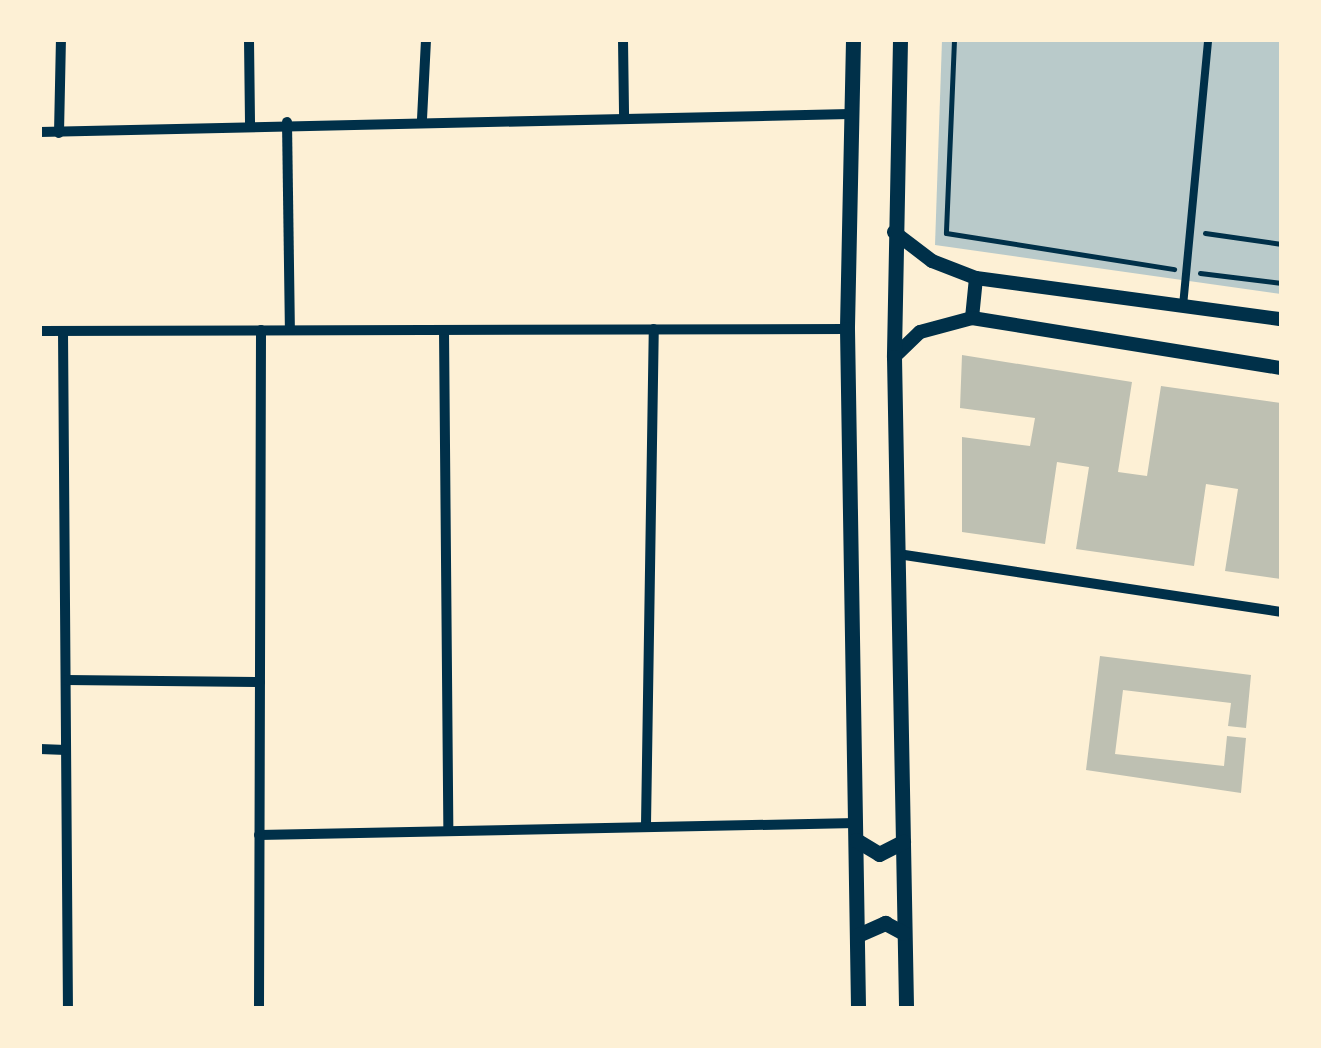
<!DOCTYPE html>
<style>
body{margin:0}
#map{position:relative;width:1321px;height:1048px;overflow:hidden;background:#fdf0d5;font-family:"Noto Sans",sans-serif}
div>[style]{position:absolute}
.green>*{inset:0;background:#b9caca}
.building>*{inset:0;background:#bec0b2}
.path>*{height:5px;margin:-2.5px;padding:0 2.5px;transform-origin:2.5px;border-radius:2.5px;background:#003049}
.pedestrian>*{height:8px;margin:-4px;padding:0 4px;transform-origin:4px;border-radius:4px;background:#003049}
.minor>*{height:10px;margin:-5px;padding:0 5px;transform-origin:5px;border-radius:5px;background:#003049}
.tertiary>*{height:14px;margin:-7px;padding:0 7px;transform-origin:7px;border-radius:7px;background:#003049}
.secondary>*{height:15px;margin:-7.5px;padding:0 7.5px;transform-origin:7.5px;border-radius:7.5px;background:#003049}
span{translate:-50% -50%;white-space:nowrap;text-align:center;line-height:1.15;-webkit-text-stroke:9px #fdf0d5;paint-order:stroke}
.frame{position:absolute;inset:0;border:42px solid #fdf0d5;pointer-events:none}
</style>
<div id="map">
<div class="green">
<div style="clip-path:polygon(942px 40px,1281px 40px,1281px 294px,935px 245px)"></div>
</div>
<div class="building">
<div style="clip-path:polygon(962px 355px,1132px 382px,1118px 472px,1147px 476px,1161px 386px,1281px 403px,1281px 579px,1225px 571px,1238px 489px,1206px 484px,1194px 566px,1076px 549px,1089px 467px,1057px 462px,1045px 544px,962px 532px,962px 437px,1030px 446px,1035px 418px,960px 408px)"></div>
<div style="clip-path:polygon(1100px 656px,1251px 675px,1246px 728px,1228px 726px,1231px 703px,1123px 690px,1115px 754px,1224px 766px,1227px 736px,1246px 738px,1241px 793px,1086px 770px)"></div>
</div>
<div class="path">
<div style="left:954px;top:40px;width:193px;rotate:92.4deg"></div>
<div style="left:946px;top:233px;width:231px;rotate:9deg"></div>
<div style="left:1205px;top:233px;width:77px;rotate:8.2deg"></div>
<div style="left:1200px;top:273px;width:82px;rotate:7deg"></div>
</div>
<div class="pedestrian">
<div style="left:1183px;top:306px;width:267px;rotate:-84.6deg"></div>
</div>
<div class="minor">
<div style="left:249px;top:40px;width:83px;rotate:89.3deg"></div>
<div style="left:623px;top:40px;width:75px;rotate:89.2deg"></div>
<div style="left:422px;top:119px;width:79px;rotate:-87.1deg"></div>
<div style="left:287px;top:122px;width:208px;rotate:89.2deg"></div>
<div style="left:40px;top:132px;width:810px;rotate:-1.27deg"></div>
<div style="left:59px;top:133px;width:93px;rotate:-88.8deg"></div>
<div style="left:444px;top:330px;width:499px;rotate:89.5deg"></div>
<div style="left:40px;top:331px;width:807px;rotate:-0.14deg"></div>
<div style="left:63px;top:331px;width:677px;rotate:89.58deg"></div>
<div style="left:898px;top:554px;width:387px;rotate:8.6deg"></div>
<div style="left:66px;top:680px;width:194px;rotate:0.6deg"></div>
<div style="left:40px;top:749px;width:26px;rotate:2deg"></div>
<div style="left:646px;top:825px;width:496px;rotate:-89.1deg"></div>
<div style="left:259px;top:835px;width:597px;rotate:-1.15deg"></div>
<div style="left:259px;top:1008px;width:678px;rotate:-89.83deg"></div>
</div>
<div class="tertiary">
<div style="left:894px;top:232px;width:48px;rotate:37.3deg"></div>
<div style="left:932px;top:261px;width:47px;rotate:21.1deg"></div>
<div style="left:976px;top:278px;width:308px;rotate:7.7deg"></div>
<div style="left:972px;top:318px;width:40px;rotate:-84.3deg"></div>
<div style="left:894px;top:357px;width:36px;rotate:-44deg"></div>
<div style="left:920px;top:332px;width:54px;rotate:-15.1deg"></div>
<div style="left:972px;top:318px;width:313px;rotate:9.2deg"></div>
</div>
<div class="secondary">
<div style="left:853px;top:40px;width:289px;rotate:91.2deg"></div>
<div style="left:847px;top:329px;width:679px;rotate:89.07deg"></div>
<div style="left:900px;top:40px;width:317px;rotate:91.1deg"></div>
<div style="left:894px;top:357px;width:651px;rotate:88.94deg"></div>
<div style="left:856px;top:840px;width:27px;rotate:31deg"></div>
<div style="left:879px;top:854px;width:27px;rotate:-27deg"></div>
<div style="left:858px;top:935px;width:30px;rotate:-24deg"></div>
<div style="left:885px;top:923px;width:21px;rotate:28deg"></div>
</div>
<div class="frame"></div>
</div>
